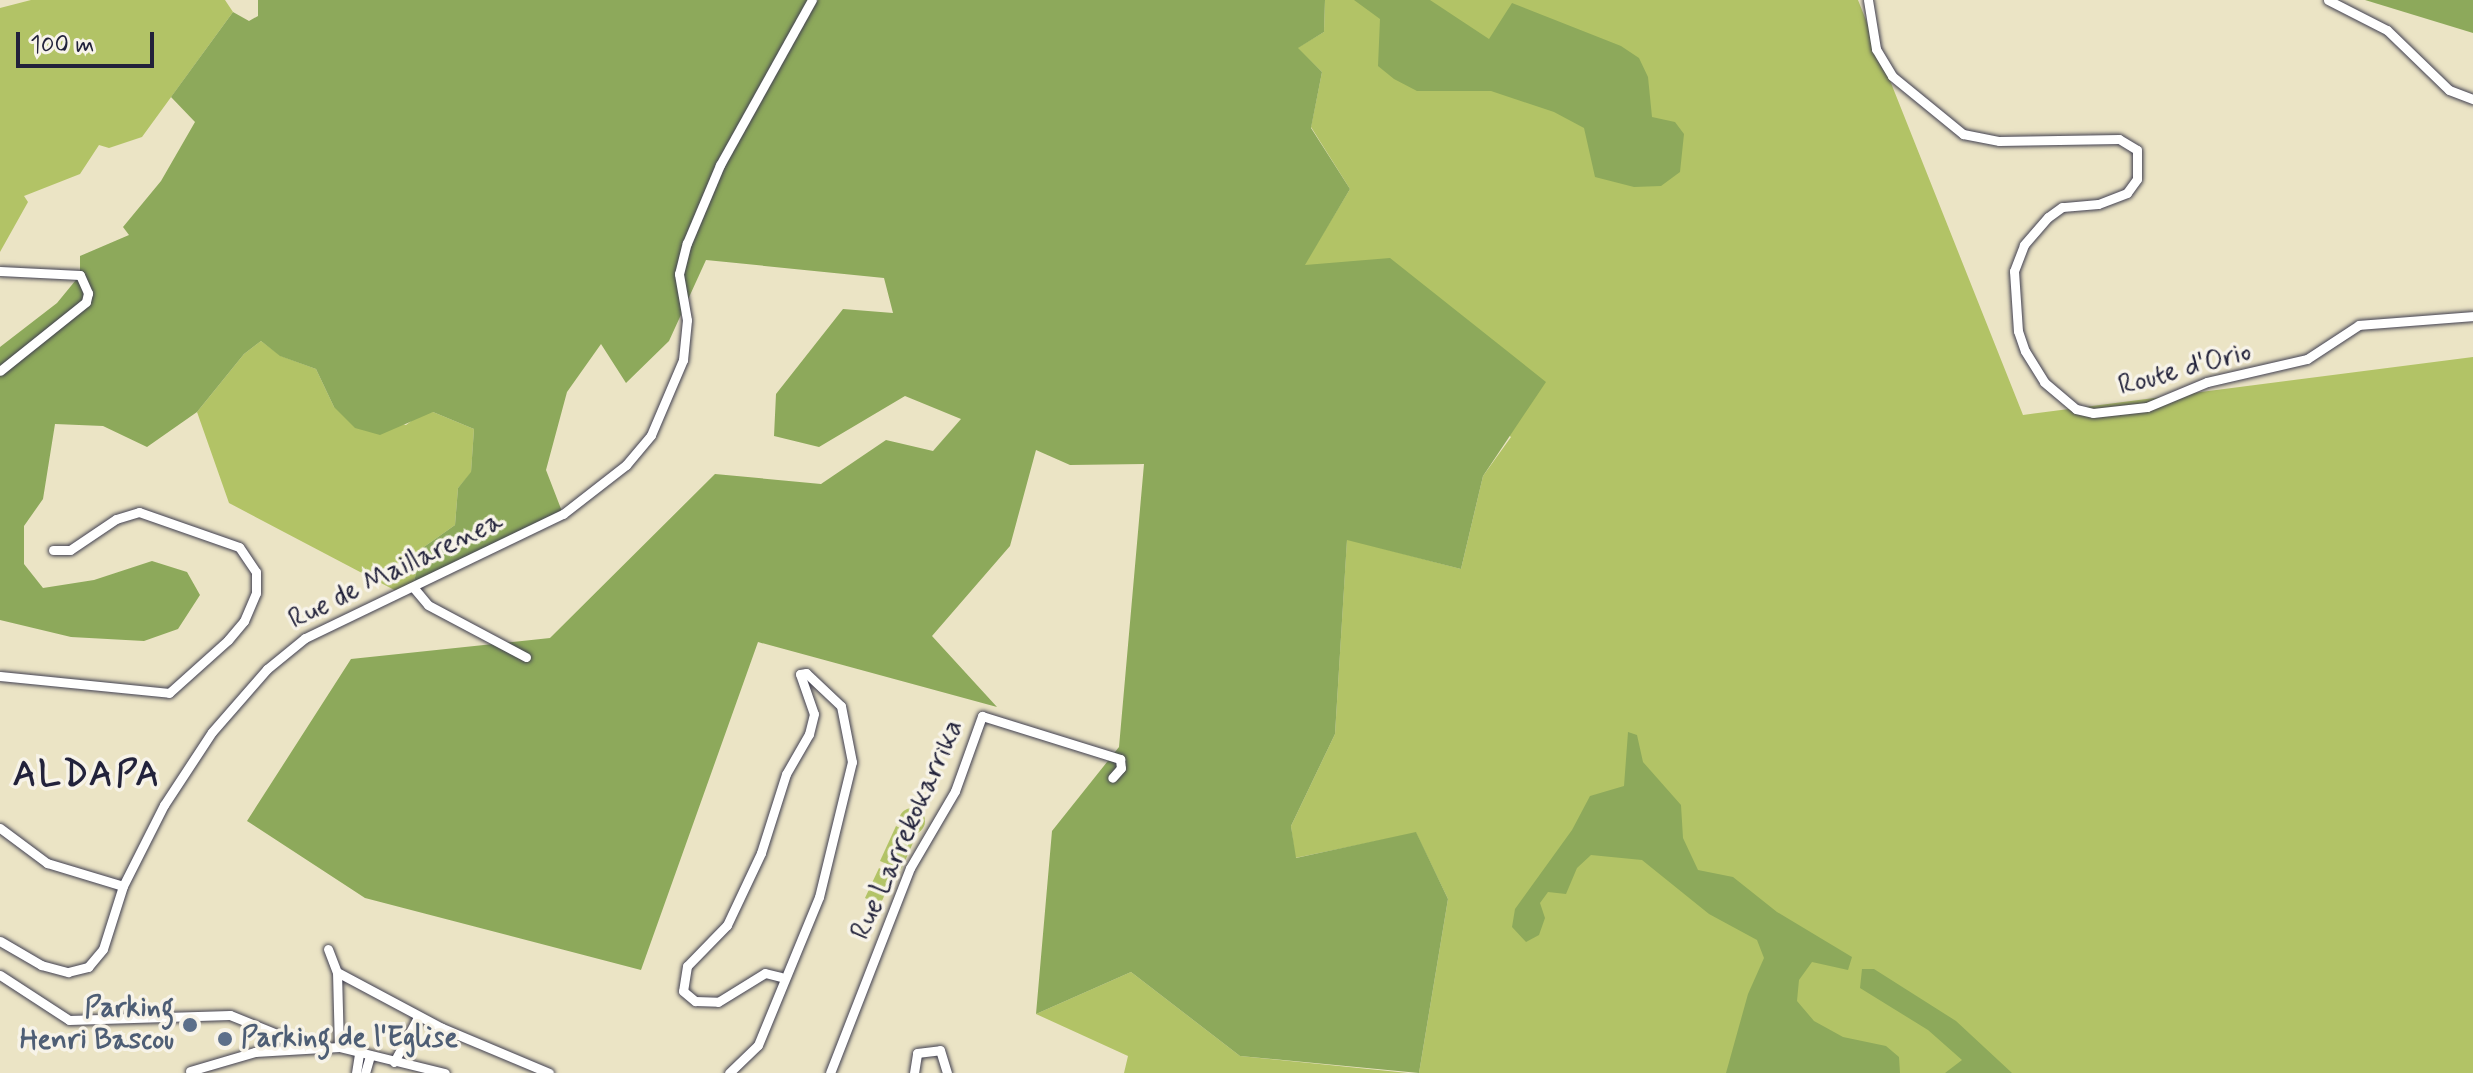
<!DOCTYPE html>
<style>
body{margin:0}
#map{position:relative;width:2473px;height:1073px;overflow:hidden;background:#ebe4c5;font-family:Mynerve,sans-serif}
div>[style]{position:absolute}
.green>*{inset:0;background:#b2c366}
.round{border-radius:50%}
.forest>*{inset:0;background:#8da95b}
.roads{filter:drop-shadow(0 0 2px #403f50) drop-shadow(0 0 2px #403f50)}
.minor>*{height:9px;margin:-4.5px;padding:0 4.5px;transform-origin:4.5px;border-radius:4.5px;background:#fff}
.dots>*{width:22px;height:22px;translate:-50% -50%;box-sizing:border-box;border:4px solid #f7f3e8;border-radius:50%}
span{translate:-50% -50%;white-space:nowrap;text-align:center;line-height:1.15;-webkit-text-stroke:7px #f7f3e8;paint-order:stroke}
.street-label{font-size:28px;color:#22223b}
.service-label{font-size:28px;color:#4e5e75;font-weight:700}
.right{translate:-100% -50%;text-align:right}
.left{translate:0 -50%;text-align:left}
.district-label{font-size:36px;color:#22223b;font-weight:700;letter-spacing:2px}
.scale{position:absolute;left:16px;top:32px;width:138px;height:36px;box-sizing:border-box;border:4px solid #22223b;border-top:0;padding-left:10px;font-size:24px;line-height:28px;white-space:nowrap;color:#22223b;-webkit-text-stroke:6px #f7f3e8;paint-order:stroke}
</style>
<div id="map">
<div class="green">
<div style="clip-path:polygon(31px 0,225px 0,233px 12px,142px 137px,109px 148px,99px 145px,80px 174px,24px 196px,28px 202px,0 252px,0 8px)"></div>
<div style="clip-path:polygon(1325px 0,1858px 0,2023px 415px,2473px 357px,2473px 1073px,1419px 1073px,1448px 899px,1416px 833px,1295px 858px,1291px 826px,1335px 734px,1347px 539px,1461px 569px,1483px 476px,1511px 437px,1304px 265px,1350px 189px,1311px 127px,1322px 72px,1297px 48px,1324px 32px)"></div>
<div style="clip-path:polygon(261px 341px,281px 356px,316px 369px,334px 407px,406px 425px,422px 413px,433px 412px,474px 429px,471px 473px,458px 488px,455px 525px,421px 549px,413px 587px,400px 593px,229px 503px,197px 412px,244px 354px)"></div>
<div class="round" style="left:899px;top:808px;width:26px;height:26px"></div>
<div style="clip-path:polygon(896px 826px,916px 836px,901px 870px,880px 861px)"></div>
<div style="clip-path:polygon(879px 868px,894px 875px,880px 905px,865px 898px)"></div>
<div style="clip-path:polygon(1131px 972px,1240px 1056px,1408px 1073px,1124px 1073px,1128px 1056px,1036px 1014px)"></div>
</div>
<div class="forest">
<div style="clip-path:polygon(258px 0,1325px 0,1324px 32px,1298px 48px,1322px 72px,1311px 128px,1350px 189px,1305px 265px,1390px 258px,1546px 382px,1483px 476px,1461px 569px,1347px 540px,1335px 734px,1291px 826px,1296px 858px,1416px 832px,1448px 899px,1419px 1073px,1240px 1056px,1131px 972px,1036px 1014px,1052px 831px,1119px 747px,1144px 464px,1070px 465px,1036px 450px,1010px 546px,932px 636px,997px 707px,758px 642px,641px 970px,365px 898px,247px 821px,351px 659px,550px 638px,715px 474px,821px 484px,886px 440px,933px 451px,961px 419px,905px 396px,819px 447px,774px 436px,776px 394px,843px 309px,893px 313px,884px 278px,706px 260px,669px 341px,626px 383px,601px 344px,567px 392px,546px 470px,563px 514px,413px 587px,421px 549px,455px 525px,458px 488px,471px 472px,474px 429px,433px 412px,380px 435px,355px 428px,334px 407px,316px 369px,280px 356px,261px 341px,244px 354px,197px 412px,147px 447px,103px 426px,55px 424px,43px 499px,24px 526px,24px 564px,43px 588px,94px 580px,152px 561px,187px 572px,200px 595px,178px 629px,144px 641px,71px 637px,0 620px,0 347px,57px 303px,80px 275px,80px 256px,129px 235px,123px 227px,161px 181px,195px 122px,171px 97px,233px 12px,249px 21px,258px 16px)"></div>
<div style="clip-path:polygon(1354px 0,1430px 0,1489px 39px,1512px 3px,1621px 46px,1639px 58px,1648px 77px,1652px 117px,1675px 122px,1684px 134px,1680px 172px,1661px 186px,1634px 187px,1595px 177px,1584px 128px,1554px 112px,1491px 91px,1417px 91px,1394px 79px,1378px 66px,1380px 19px)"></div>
<div style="clip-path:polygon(2365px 0,2473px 0,2473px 33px)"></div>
<div style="clip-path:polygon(1628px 732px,1637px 735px,1643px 762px,1681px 805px,1683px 838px,1698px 870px,1733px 877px,1777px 912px,1852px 957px,1848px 970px,1812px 962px,1799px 980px,1797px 1001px,1814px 1021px,1843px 1037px,1886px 1046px,1899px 1057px,1900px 1073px,1726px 1073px,1748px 994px,1764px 958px,1757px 940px,1709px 914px,1642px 860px,1591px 855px,1577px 868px,1566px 894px,1548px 892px,1540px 903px,1545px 918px,1539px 935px,1526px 942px,1512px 927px,1515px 909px,1572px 830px,1590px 796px,1624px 786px)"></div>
<div style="clip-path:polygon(1862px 969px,1874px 969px,1956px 1021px,2012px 1073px,1945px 1073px,1962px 1060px,1928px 1030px,1860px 988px)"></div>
</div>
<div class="roads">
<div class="minor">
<div style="left:1868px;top:0;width:50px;rotate:80.7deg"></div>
<div style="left:1876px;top:49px;width:31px;rotate:59deg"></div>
<div style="left:1892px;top:76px;width:92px;rotate:39.2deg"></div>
<div style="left:1963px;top:134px;width:37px;rotate:11deg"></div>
<div style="left:1999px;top:141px;width:120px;rotate:-1deg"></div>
<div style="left:2119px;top:139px;width:21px;rotate:31deg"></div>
<div style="left:2137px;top:150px;width:29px;rotate:90deg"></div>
<div style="left:2137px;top:179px;width:17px;rotate:126deg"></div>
<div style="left:2127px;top:193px;width:31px;rotate:159deg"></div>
<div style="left:2098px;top:204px;width:36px;rotate:175deg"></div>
<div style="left:2062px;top:207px;width:17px;rotate:144deg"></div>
<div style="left:2048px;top:217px;width:37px;rotate:131deg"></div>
<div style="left:2024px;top:245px;width:28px;rotate:111deg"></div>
<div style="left:2014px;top:271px;width:60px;rotate:86.2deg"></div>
<div style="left:2018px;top:331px;width:21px;rotate:71deg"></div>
<div style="left:2025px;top:351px;width:36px;rotate:58deg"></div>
<div style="left:2044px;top:382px;width:42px;rotate:40.2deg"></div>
<div style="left:2076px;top:409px;width:17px;rotate:13deg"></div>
<div style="left:2093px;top:413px;width:54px;rotate:-6.3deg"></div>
<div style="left:2147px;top:407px;width:65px;rotate:-22.6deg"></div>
<div style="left:2207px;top:382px;width:103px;rotate:-13deg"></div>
<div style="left:2307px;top:359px;width:62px;rotate:-33.2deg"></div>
<div style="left:2359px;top:325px;width:114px;rotate:-4.5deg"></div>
<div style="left:2328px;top:0;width:66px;rotate:27deg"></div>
<div style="left:2387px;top:30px;width:86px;rotate:44.1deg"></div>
<div style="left:2449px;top:90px;width:26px;rotate:21deg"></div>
<div style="left:0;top:271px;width:80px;rotate:2.9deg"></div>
<div style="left:80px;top:275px;width:20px;rotate:66deg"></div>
<div style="left:88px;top:293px;width:9px;rotate:103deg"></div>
<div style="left:86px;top:302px;width:110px;rotate:141.3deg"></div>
<div style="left:413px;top:587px;width:23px;rotate:50deg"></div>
<div style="left:428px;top:605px;width:111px;rotate:28deg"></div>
<div style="left:0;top:676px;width:170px;rotate:5.7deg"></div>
<div style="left:169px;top:693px;width:79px;rotate:-41.9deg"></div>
<div style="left:228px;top:640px;width:25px;rotate:-50deg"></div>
<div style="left:244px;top:621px;width:30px;rotate:-67deg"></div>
<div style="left:256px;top:593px;width:21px;rotate:-90deg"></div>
<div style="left:256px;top:572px;width:30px;rotate:-124deg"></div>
<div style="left:239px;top:547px;width:106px;rotate:-160.7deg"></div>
<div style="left:139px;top:512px;width:24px;rotate:163deg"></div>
<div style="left:116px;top:519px;width:55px;rotate:146deg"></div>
<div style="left:70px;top:550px;width:17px;rotate:180deg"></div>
<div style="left:0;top:828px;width:59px;rotate:36.7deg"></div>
<div style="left:47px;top:863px;width:79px;rotate:16.8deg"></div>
<div style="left:0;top:941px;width:48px;rotate:30.3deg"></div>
<div style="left:41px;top:965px;width:28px;rotate:15deg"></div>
<div style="left:68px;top:972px;width:21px;rotate:-14deg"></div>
<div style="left:88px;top:967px;width:23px;rotate:-50deg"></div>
<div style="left:103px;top:949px;width:66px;rotate:-72.4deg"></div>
<div style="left:123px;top:886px;width:91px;rotate:-63.2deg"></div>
<div style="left:164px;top:805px;width:87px;rotate:-56.7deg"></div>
<div style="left:212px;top:732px;width:84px;rotate:-48.9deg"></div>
<div style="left:267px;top:669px;width:49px;rotate:-39.2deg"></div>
<div style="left:305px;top:638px;width:286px;rotate:-25.7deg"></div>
<div style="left:563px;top:514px;width:80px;rotate:-37.9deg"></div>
<div style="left:626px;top:465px;width:39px;rotate:-50deg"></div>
<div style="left:651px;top:435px;width:82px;rotate:-66.9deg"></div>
<div style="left:683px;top:360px;width:40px;rotate:-84.3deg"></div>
<div style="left:687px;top:320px;width:47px;rotate:-99.9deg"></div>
<div style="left:679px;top:274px;width:32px;rotate:-76deg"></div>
<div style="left:687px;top:243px;width:85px;rotate:-67.1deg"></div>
<div style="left:720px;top:165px;width:189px;rotate:-60.9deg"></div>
<div style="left:328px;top:949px;width:25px;rotate:69deg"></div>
<div style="left:337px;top:972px;width:75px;rotate:88.5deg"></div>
<div style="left:337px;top:972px;width:119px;rotate:28.1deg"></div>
<div style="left:442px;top:1028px;width:116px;rotate:22.8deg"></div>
<div style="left:0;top:975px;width:82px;rotate:33.1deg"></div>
<div style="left:69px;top:1020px;width:161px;rotate:-1.8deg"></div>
<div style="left:230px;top:1015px;width:51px;rotate:22deg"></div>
<div style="left:277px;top:1034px;width:20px;rotate:41deg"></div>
<div style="left:394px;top:1062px;width:51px;rotate:-61.9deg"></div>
<div style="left:190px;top:1071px;width:68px;rotate:-16.3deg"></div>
<div style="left:255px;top:1052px;width:84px;rotate:-3.4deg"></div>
<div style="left:339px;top:1047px;width:109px;rotate:13.8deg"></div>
<div style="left:356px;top:1073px;width:18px;rotate:-81deg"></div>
<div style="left:365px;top:1073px;width:18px;rotate:-74deg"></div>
<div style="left:729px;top:1073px;width:40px;rotate:-44deg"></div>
<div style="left:758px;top:1045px;width:160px;rotate:-67.6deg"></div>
<div style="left:819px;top:897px;width:139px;rotate:-76.3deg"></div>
<div style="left:852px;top:762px;width:57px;rotate:-101.1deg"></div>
<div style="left:841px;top:706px;width:48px;rotate:-136.7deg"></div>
<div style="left:806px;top:673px;width:6px;rotate:171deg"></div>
<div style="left:800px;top:674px;width:42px;rotate:70.7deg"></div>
<div style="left:814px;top:714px;width:21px;rotate:104deg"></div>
<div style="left:809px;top:734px;width:46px;rotate:119.9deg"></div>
<div style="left:786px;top:774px;width:83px;rotate:107.6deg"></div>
<div style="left:761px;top:853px;width:80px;rotate:115.3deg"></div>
<div style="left:727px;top:925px;width:57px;rotate:134.3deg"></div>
<div style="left:687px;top:966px;width:25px;rotate:99deg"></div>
<div style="left:683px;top:991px;width:16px;rotate:40deg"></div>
<div style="left:695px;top:1001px;width:23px;rotate:2deg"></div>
<div style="left:718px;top:1002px;width:55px;rotate:-31.7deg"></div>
<div style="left:765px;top:973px;width:16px;rotate:14deg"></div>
<div style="left:830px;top:1073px;width:220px;rotate:-68.7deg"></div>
<div style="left:910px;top:868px;width:89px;rotate:-59.7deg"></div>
<div style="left:955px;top:791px;width:80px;rotate:-70.2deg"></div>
<div style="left:982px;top:716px;width:145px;rotate:17.3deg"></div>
<div style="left:1120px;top:759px;width:9px;rotate:84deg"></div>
<div style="left:1121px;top:768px;width:13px;rotate:132deg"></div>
<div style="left:914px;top:1073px;width:20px;rotate:-81deg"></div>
<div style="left:917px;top:1053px;width:23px;rotate:-7deg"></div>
<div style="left:940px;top:1050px;width:24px;rotate:73deg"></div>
</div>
</div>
<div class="dots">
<div style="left:190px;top:1025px;background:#5c6f8a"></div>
<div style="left:225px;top:1039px;background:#5c6f8a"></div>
</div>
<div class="street-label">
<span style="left:2185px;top:370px;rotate:-15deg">Route d'Orio</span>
<span style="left:396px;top:571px;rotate:-26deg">Rue de Maillarenea</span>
<span style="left:908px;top:830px;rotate:-66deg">Rue Larrekokarrika</span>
</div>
<div class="service-label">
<span class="right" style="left:174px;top:1025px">Parking<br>Henri Bascou</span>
<span class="left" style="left:241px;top:1039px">Parking de l'Eglise</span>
</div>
<div class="district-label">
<span style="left:87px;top:776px">ALDAPA</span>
</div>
<div class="scale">100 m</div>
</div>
